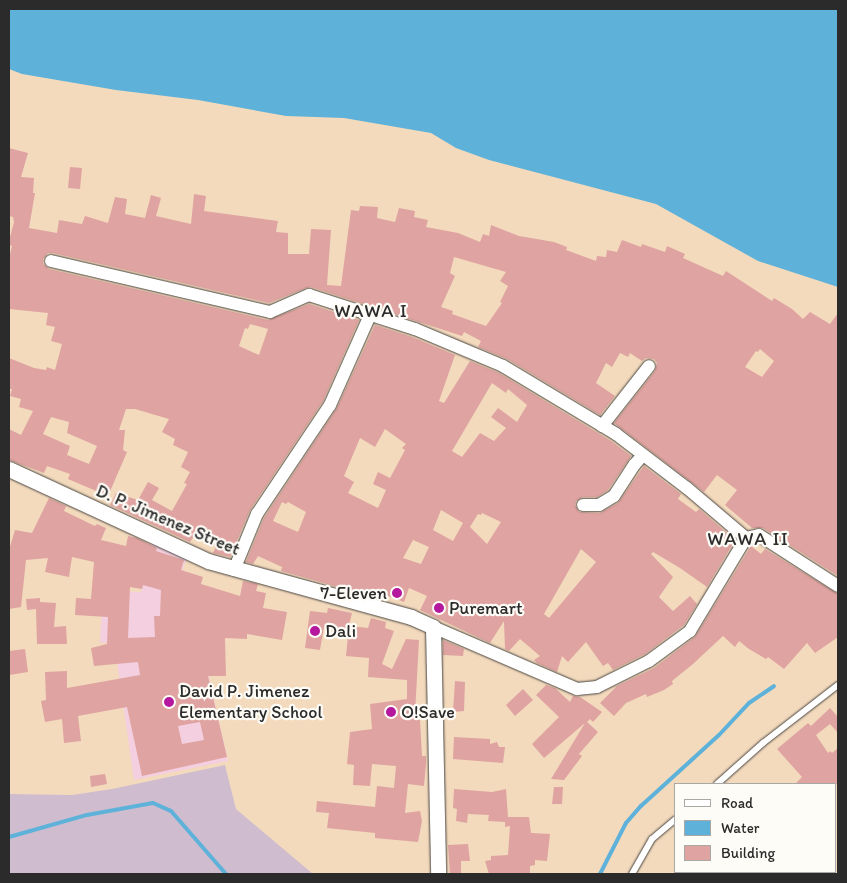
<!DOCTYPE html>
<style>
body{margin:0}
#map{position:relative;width:847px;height:883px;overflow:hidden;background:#f3dabd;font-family:Itim,sans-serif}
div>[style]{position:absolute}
.built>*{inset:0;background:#f3cfe0}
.industrial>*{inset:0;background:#cfbdcf}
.water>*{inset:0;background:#5eb2da}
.stream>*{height:4px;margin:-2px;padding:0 2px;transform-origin:2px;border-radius:2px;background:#5eb2da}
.building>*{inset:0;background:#dfa3a1}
.roads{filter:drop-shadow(0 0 1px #494541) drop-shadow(0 0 1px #494541)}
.service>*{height:6px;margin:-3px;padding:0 3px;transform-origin:3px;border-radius:3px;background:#fff}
.minor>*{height:12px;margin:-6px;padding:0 6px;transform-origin:6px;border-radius:6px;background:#fff}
.tertiary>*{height:15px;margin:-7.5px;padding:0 7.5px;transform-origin:7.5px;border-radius:7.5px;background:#fff}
.dots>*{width:14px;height:14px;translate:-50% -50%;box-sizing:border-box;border:2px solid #fdfcf7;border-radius:50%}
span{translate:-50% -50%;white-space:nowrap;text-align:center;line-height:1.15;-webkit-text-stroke:4.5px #fdfcf7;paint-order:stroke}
.street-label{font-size:18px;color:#2b2b2b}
.poi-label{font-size:18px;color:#2b2b2b}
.right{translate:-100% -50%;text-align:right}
.left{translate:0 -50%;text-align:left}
.neighbourhood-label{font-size:19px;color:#2b2b2b;letter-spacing:1px}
.frame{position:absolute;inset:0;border:10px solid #2b2b2b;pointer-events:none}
.legend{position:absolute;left:674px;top:783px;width:162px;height:90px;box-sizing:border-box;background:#fdfcf7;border:1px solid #a9a8a5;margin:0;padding:6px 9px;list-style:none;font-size:15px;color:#2b2b2b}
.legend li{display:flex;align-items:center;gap:10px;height:25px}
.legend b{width:25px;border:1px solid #a9a8a5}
</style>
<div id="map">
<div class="built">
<div style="clip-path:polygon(152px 542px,187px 557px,175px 591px,201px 643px,228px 761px,134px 780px,114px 642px,100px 643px,103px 591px,141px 592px)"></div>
</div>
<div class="industrial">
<div style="clip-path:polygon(225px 765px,236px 809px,313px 874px,9px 874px,9px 794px,72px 795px,112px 789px)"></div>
</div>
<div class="water">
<div style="clip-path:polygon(9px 9px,838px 9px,838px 287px,758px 261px,656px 204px,489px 160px,456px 148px,431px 133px,344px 118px,286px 116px,198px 100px,116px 90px,22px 74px,9px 69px)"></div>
</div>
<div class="stream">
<div style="left:9px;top:837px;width:81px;rotate:-15.8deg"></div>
<div style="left:87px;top:815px;width:67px;rotate:-10.3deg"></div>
<div style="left:153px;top:803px;width:20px;rotate:24deg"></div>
<div style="left:171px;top:811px;width:84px;rotate:48.9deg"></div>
<div style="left:600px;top:874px;width:57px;rotate:-63deg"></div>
<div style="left:626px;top:823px;width:23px;rotate:-49deg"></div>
<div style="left:641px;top:806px;width:105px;rotate:-42.3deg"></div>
<div style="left:719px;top:735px;width:44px;rotate:-46.8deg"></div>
<div style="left:749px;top:703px;width:30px;rotate:-34deg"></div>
</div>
<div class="building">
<div style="clip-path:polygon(evenodd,9px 148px,28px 153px,21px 177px,34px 178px,33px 193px,35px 193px,29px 228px,57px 233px,59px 220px,82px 224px,85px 216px,108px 223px,115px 197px,127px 199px,125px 214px,145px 218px,151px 195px,161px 198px,156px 216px,191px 224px,194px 194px,206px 196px,204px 211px,278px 221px,276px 232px,288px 233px,288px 254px,309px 254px,311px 229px,331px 230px,327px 285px,341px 286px,351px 210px,359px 211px,360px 206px,378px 207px,377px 218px,395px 222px,399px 208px,415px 211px,414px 217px,428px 220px,426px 227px,458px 233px,480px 242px,483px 234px,489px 236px,491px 225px,519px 236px,554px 242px,567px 247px,566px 250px,596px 261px,597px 256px,606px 257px,607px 250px,617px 252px,622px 240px,641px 247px,642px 244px,665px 252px,667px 246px,685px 254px,683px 258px,723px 276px,726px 271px,772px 301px,774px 298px,792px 309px,803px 319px,810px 312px,830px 324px,838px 313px,838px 576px,763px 528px,752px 528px,725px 505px,737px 490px,717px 475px,704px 492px,614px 423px,655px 371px,657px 363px,654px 359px,646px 358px,642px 361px,630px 353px,628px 357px,620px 353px,612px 367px,606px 363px,596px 383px,615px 396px,600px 415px,507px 359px,478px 347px,481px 341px,464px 332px,462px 336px,311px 287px,306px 288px,269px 303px,53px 253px,48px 253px,43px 259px,43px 264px,49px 269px,268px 320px,309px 304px,359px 320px,323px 401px,250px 510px,230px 557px,213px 553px,216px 546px,194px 536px,190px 542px,110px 505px,116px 493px,138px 500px,148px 482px,159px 488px,152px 500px,172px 511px,187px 484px,184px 483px,190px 472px,181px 467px,188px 452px,173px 445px,175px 439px,162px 432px,169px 419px,135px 409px,126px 409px,119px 430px,125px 430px,123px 450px,127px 452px,108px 496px,68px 479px,70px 474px,47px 466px,44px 473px,9px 460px,9px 429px,21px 435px,33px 411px,19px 407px,21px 399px,10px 396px,12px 389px,9px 389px,9px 358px,34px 368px,46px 370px,47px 367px,55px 370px,62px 344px,51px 341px,55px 327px,46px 325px,48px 313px,9px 309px,9px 259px,12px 246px,9px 245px,9px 241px,14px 222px,13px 217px,9px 216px,9px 148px,454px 257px,506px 272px,500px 281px,508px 286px,500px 302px,502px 303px,486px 326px,452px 314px,453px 311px,441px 307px,455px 276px,450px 273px,454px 257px,9px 148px,250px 324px,268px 329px,259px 355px,239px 346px,245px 328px,248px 329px,250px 324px,9px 148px,760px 349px,774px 361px,762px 377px,745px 367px,756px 351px,758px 352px,760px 349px,9px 148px,51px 417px,69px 422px,67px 433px,97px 446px,89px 464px,67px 455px,70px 446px,43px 434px,51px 417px)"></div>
<div style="clip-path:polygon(70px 167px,82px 168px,80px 189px,68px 188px)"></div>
<div style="clip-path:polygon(evenodd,375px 325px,412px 337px,455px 355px,439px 401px,444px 403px,470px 361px,499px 373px,611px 441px,631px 456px,608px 490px,597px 497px,583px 497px,576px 501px,575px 505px,579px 512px,600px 513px,618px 503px,644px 466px,681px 494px,678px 499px,696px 512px,699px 509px,735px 540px,707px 587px,680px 568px,653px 552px,651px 554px,673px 577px,659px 597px,673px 611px,690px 596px,697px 604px,684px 625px,645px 654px,613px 670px,608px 663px,603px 666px,586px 642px,568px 662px,562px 656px,557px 672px,537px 663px,534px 660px,540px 656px,520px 639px,509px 651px,505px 649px,504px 621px,490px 643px,420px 610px,427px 596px,409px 588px,404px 602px,372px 590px,370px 596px,281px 571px,282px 567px,258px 556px,253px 564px,246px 562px,264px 518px,337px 408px,375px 325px,492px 383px,506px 393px,508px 389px,527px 405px,517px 422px,498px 408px,491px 417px,506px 428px,494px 441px,480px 433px,462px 457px,452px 451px,492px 383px,375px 325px,385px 429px,406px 444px,402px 448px,405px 450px,390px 478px,378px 472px,373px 484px,386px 490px,378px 508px,348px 493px,354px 482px,344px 476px,360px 438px,375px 447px,385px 429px,375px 325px,282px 502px,286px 504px,288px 502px,306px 512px,298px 532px,273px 521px,282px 502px,375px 325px,441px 510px,463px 523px,453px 541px,433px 530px,441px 510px,375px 325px,482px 513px,501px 522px,487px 544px,470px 527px,478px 514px,481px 515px,482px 513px,375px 325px,413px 540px,429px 547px,421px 564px,403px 558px,413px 540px,375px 325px,581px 549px,596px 562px,549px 618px,544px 614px,581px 549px)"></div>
<div style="clip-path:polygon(evenodd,49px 498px,66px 506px,64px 511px,95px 526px,97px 524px,106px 528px,101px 540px,126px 546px,128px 536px,137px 538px,157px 548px,156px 551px,184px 560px,181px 570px,203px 577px,201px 584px,240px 596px,243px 581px,258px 584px,256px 591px,266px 593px,263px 608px,287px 612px,282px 640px,247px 634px,247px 639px,225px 638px,226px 676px,208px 676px,227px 757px,142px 776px,127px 707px,78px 716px,81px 741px,64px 743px,62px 719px,45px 722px,41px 701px,46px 700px,45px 672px,67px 671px,67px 688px,140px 675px,138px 662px,94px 666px,91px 648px,107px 644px,108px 617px,75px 615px,76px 598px,91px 599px,94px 562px,72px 557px,69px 577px,45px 572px,48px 558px,26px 560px,21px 607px,9px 609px,9px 550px,15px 530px,32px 533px,49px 498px,143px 585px,161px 590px,160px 616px,154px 616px,155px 637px,128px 638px,130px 587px,142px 589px,143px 585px,49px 498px,200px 722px,204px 740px,182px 744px,178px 726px,200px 722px)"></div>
<div style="clip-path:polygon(751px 546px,761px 554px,765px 549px,838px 594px,838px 637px,815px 653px,807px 643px,784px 669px,768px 657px,766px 659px,749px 649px,739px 641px,735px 647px,723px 636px,693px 664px,672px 681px,673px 684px,664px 690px,647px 697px,646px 694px,626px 703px,614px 716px,600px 703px,617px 686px,654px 668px,695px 637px)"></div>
<div style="clip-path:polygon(40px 598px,40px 602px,56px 603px,54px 627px,66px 626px,67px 644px,37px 644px,36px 609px,27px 610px,26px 599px)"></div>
<div style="clip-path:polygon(328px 608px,352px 613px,348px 629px,324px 627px,320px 650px,305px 648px,310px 611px,327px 613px)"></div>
<div style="clip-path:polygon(371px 618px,386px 622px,385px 628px,394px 631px,382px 664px,392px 669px,406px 639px,419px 640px,415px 714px,413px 713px,414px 720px,420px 720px,422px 756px,426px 756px,426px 764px,424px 786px,408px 784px,405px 813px,420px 811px,422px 821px,418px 842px,375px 838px,375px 833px,327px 828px,329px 813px,316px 812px,317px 801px,375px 807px,377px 786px,394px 788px,396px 766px,372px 764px,370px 786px,353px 785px,354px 765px,347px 764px,350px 732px,372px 729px,370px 704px,407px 699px,407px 680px,368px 677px,369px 658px,346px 656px,349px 626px,368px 628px)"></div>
<div style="clip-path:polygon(443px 640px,464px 649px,463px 656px,443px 655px)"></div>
<div style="clip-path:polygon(25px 649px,28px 672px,9px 675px,9px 651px)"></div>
<div style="clip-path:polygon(455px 681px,465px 682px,464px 711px,453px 712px)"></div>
<div style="clip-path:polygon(546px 685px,555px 688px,570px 702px,573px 696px,580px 697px,602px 712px,593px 722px,590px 719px,587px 722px,598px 732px,579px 754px,582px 756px,564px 780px,551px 779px,585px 723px,544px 758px,532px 744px,559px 717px,536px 695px)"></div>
<div style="clip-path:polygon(523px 689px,533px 700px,515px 716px,506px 705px)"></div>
<div style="clip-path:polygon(830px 708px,838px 717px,838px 733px,830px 724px,816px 735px,828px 753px,830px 751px,832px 753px,838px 748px,838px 784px,795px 784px,802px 777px,777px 749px,808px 723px,811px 726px)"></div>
<div style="clip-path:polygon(454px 737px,490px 739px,490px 744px,497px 742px,499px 747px,505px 747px,503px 763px,453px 759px)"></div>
<div style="clip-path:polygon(105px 774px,107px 784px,91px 787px,90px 776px)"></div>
<div style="clip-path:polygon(554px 787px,563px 787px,562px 804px,552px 804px)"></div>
<div style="clip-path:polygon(454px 789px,492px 792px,506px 789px,508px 817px,529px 817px,531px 833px,550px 834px,547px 861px,535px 860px,535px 865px,530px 866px,530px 874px,489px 874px,485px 861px,491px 860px,491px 856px,508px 855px,510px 826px,505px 827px,505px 822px,488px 821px,489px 815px,468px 814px,467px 823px,456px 821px,457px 809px,453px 808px)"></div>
<div style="clip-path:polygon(468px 844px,470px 861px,461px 861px,461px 874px,450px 874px,448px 845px)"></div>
</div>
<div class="roads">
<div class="service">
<div style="left:717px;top:784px;width:62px;rotate:-41.7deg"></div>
<div style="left:763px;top:743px;width:95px;rotate:-37.7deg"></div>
<div style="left:632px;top:874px;width:40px;rotate:-60.3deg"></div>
<div style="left:652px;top:839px;width:31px;rotate:-40deg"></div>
</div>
<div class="minor">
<div style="left:51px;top:261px;width:225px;rotate:13.1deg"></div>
<div style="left:270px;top:312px;width:43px;rotate:-23.6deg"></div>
<div style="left:309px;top:295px;width:111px;rotate:17.8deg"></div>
<div style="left:415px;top:329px;width:95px;rotate:22.8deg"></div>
<div style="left:503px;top:366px;width:132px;rotate:31deg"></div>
<div style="left:616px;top:434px;width:89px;rotate:37.3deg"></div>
<div style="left:687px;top:488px;width:77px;rotate:40.3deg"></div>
<div style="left:746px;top:538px;width:109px;rotate:121.1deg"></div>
<div style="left:690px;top:631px;width:51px;rotate:143.8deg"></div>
<div style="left:649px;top:661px;width:58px;rotate:153.4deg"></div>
<div style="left:597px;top:687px;width:20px;rotate:174deg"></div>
<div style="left:577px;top:689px;width:157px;rotate:-156.7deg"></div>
<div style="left:602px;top:426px;width:76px;rotate:-51.9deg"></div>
<div style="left:583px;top:505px;width:16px"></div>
<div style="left:599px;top:505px;width:17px;rotate:-31deg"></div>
<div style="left:614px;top:496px;width:38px;rotate:-57deg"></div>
<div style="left:635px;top:464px;width:12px;rotate:-48deg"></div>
<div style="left:746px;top:538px;width:13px;rotate:-13deg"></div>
<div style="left:759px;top:535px;width:94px;rotate:32.8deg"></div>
<div style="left:234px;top:570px;width:61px;rotate:-67.7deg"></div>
<div style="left:257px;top:514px;width:131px;rotate:-56.2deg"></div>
<div style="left:330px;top:405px;width:98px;rotate:-66deg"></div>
</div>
<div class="tertiary">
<div style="left:9px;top:469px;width:219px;rotate:24.8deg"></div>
<div style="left:208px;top:561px;width:211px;rotate:15.4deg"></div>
<div style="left:411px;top:617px;width:24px;rotate:24deg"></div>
<div style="left:433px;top:627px;width:247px;rotate:88.8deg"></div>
</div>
</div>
<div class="dots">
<div style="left:397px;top:593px;background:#b5179e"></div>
<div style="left:439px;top:608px;background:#b5179e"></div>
<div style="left:315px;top:631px;background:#b5179e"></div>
<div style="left:169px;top:702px;background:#b5179e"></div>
<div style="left:391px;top:712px;background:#b5179e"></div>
</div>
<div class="street-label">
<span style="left:168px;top:520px;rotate:23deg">D. P. Jimenez Street</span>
</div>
<div class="poi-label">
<span class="right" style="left:387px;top:593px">7-Eleven</span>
<span class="left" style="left:449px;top:608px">Puremart</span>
<span class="left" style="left:325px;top:631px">Dali</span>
<span class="left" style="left:179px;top:702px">David P. Jimenez<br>Elementary School</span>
<span class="left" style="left:401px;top:712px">O!Save</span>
</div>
<div class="neighbourhood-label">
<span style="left:371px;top:311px">WAWA I</span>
<span style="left:748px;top:539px">WAWA II</span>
</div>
<div class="frame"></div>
<ul class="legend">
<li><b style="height:6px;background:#fff"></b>Road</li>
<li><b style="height:14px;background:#5eb2da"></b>Water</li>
<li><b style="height:14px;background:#dfa3a1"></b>Building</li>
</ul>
</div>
